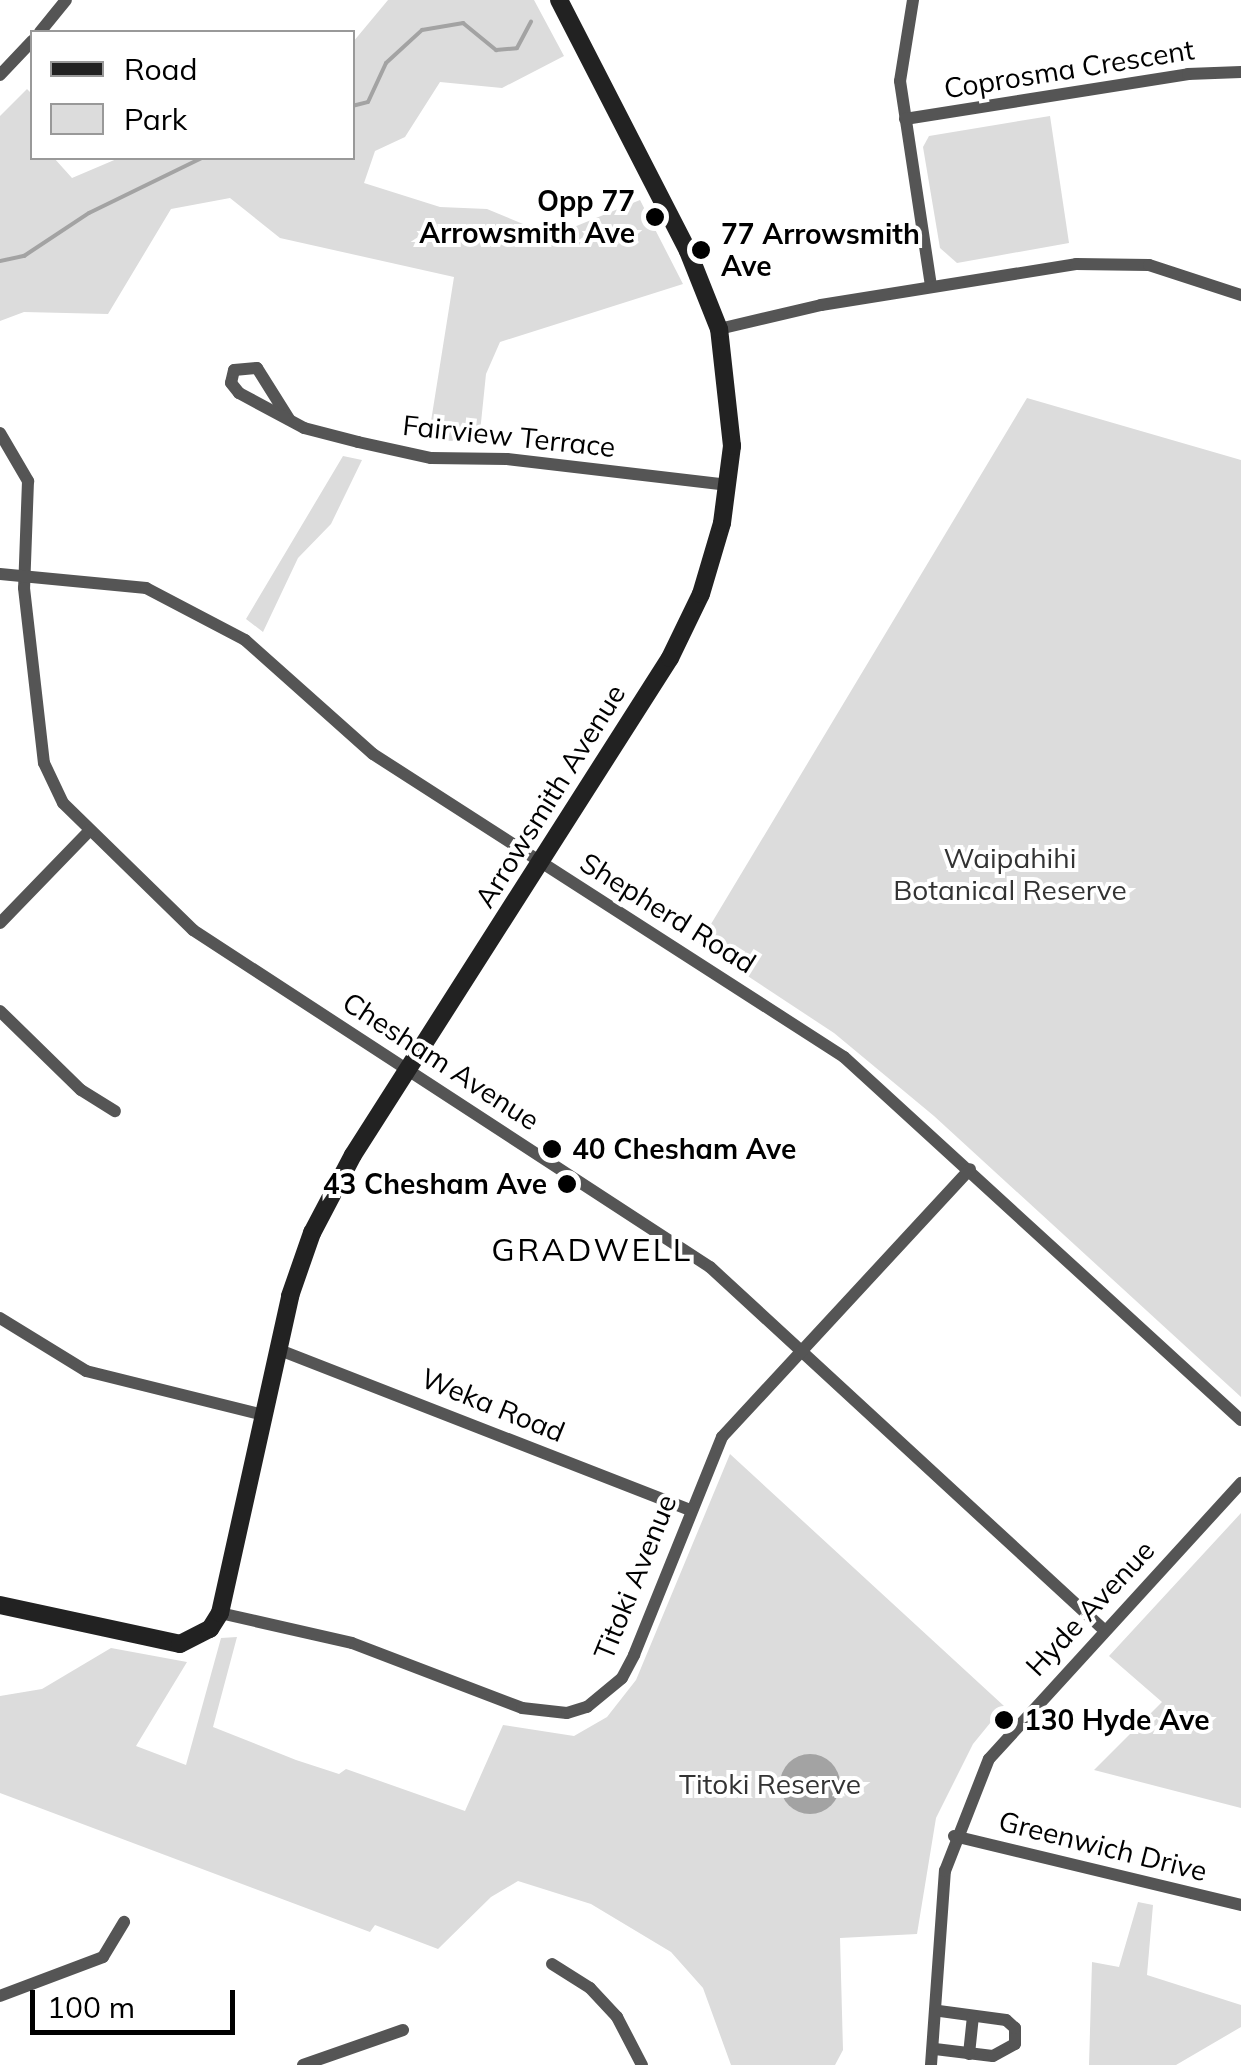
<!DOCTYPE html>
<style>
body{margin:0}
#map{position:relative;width:1241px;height:2065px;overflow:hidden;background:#fff;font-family:Mulish,sans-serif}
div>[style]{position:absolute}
.green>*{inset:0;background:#dcdcdc}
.water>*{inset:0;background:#a3a3a3}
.round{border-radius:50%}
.stream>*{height:4px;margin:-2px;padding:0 2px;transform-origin:2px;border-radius:2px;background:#a3a3a3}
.street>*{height:12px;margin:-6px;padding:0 6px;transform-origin:6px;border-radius:6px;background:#555}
.secondary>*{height:18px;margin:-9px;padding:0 9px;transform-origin:9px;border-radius:9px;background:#222}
.dots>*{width:28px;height:28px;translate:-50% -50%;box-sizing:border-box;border:5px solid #fff;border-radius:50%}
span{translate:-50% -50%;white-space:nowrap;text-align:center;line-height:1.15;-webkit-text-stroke:8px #fff;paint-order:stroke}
.street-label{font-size:28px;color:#000}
.poi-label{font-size:28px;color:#000;font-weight:700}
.right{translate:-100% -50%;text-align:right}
.left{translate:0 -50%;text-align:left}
.park-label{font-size:28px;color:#333}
.quarter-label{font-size:32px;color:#000;letter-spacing:2.5px}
.legend{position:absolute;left:30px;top:30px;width:325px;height:130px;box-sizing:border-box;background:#fff;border:2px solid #999;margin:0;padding:12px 18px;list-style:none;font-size:30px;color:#000}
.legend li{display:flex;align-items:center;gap:20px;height:50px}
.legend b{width:50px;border:2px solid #999}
.scale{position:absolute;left:30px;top:1990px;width:205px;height:45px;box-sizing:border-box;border:5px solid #000;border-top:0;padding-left:12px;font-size:30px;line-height:35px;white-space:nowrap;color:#000;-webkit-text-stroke:8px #fff;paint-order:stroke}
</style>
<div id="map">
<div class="green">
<div style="clip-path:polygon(388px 0,534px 0,564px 56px,502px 88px,440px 82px,405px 137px,375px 151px,364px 183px,440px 207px,487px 209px,552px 236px,640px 200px,683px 284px,500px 342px,486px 374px,479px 442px,428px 440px,454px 277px,280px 238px,230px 198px,171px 209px,108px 314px,24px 312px,0 321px,0 116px,27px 89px,32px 94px,32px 158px,54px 158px,72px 178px,119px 158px,352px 158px,353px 42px)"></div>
<div style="clip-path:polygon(1050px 116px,1069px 243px,957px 263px,940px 248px,923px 147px,929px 136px)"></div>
<div style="clip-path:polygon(1027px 398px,1241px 460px,1241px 1397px,934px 1116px,834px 1033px,699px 944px)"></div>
<div style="clip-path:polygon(343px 456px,362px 460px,331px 524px,298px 558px,263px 632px,246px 619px)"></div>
<div style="clip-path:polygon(730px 1454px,1004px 1706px,973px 1744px,936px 1818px,917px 1934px,840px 1938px,843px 2050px,835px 2065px,731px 2065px,703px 1988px,671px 1952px,591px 1904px,518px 1881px,491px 1897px,438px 1949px,375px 1925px,370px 1932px,0 1793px,0 1696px,42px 1689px,111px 1648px,187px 1662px,136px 1746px,186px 1765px,221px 1638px,237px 1637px,213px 1727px,296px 1760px,339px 1774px,346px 1769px,465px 1811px,503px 1725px,574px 1736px,607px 1717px,636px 1680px)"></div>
<div style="clip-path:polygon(1241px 1513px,1241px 1808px,1094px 1770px,1162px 1702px,1109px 1656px)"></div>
<div style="clip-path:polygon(1138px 1902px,1153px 1905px,1147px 1975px,1241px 2005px,1241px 2027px,1176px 2065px,1089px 2065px,1092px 1962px,1119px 1967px)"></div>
</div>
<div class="water">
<div class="round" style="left:780px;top:1754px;width:60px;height:60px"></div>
</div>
<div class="stream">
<div style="left:352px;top:106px;width:16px;rotate:-14deg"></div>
<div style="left:368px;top:102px;width:43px;rotate:-65.2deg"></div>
<div style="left:386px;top:63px;width:49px;rotate:-42.5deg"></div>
<div style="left:422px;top:30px;width:42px;rotate:-9.7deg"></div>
<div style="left:463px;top:23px;width:43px;rotate:39.3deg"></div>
<div style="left:496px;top:50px;width:21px;rotate:-5deg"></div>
<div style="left:517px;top:48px;width:30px;rotate:-62deg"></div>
<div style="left:0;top:261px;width:25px;rotate:-12deg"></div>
<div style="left:24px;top:256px;width:78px;rotate:-33.5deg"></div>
<div style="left:89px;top:213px;width:126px;rotate:-26deg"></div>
</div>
<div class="street">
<div style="left:913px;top:0;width:82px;rotate:99.1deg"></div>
<div style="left:900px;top:81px;width:207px;rotate:81.4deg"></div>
<div style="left:40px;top:32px;width:41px;rotate:-50.9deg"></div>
<div style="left:0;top:75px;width:47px;rotate:-46.7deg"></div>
<div style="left:905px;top:119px;width:287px;rotate:-9deg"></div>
<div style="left:1188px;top:74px;width:53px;rotate:-2.2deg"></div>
<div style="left:719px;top:329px;width:105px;rotate:-13.2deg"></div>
<div style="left:821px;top:305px;width:258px;rotate:-9.1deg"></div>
<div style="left:1076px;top:264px;width:73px;rotate:0.8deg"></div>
<div style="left:1149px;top:265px;width:97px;rotate:18.1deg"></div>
<div style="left:289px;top:419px;width:60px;rotate:-122.1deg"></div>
<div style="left:257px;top:368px;width:23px;rotate:175deg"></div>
<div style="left:234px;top:370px;width:13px;rotate:103deg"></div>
<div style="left:231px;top:383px;width:13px;rotate:51deg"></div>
<div style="left:239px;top:393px;width:74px;rotate:28.3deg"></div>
<div style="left:304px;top:428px;width:56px;rotate:14.5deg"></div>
<div style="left:358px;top:442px;width:75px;rotate:12.4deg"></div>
<div style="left:431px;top:458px;width:76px;rotate:0.8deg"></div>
<div style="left:507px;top:459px;width:223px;rotate:6.7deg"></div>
<div style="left:0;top:433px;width:56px;rotate:59.7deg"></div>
<div style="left:28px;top:481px;width:107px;rotate:92.1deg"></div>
<div style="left:24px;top:588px;width:176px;rotate:83.5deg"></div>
<div style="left:44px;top:763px;width:44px;rotate:64.6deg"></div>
<div style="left:63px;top:803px;width:182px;rotate:44.3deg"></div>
<div style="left:193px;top:930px;width:617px;rotate:33.1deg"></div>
<div style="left:710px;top:1267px;width:536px;rotate:42.65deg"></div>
<div style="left:0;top:574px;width:147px;rotate:5.5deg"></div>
<div style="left:146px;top:588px;width:112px;rotate:27.7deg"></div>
<div style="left:245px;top:640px;width:171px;rotate:41.7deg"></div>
<div style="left:373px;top:754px;width:560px;rotate:32.75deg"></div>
<div style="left:844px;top:1057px;width:538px;rotate:42.44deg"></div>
<div style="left:0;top:923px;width:129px;rotate:-45.9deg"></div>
<div style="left:0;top:1011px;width:113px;rotate:44.3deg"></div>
<div style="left:81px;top:1090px;width:40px;rotate:32deg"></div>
<div style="left:0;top:1318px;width:101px;rotate:31.6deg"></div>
<div style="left:86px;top:1371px;width:183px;rotate:13.9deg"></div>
<div style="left:277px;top:1349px;width:443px;rotate:21.3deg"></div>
<div style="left:220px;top:1613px;width:135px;rotate:12.8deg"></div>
<div style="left:352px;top:1643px;width:182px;rotate:20.9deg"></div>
<div style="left:522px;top:1708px;width:45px;rotate:6.3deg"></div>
<div style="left:567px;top:1713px;width:21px;rotate:-17deg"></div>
<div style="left:587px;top:1707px;width:45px;rotate:-39.6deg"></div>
<div style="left:622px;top:1678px;width:26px;rotate:-62deg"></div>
<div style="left:634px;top:1655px;width:235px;rotate:-68deg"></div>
<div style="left:722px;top:1437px;width:365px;rotate:-47.2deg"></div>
<div style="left:954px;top:1836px;width:295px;rotate:13.5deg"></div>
<div style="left:552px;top:1964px;width:45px;rotate:32.3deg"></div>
<div style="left:590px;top:1988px;width:40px;rotate:47deg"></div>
<div style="left:617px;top:2017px;width:54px;rotate:62.5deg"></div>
<div style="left:0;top:1996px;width:110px;rotate:-20.7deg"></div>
<div style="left:103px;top:1957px;width:41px;rotate:-59deg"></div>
<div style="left:935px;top:2049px;width:58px;rotate:6.9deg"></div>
<div style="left:993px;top:2056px;width:25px;rotate:-29deg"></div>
<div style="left:1015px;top:2044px;width:16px;rotate:-90deg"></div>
<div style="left:1015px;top:2028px;width:12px;rotate:-138deg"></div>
<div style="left:1006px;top:2020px;width:68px;rotate:-172.3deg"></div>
<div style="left:969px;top:2054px;width:38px;rotate:-84deg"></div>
<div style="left:303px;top:2065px;width:106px;rotate:-19.3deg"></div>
<div style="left:931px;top:2065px;width:195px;rotate:-85.9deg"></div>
<div style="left:945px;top:1871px;width:120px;rotate:-68.6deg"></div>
<div style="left:989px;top:1759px;width:374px;rotate:-47.6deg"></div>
</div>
<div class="secondary">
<div style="left:0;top:1605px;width:184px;rotate:12.2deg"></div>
<div style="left:180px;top:1644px;width:34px;rotate:-27deg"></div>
<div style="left:210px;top:1629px;width:19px;rotate:-58deg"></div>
<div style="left:220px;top:1613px;width:325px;rotate:-77.5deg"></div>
<div style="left:290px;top:1296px;width:67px;rotate:-70.8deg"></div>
<div style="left:312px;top:1233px;width:88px;rotate:-62.3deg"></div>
<div style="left:353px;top:1155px;width:589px;rotate:-57.47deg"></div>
<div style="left:670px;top:658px;width:71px;rotate:-64.2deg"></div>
<div style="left:701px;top:594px;width:74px;rotate:-73.5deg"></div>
<div style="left:722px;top:523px;width:78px;rotate:-82.6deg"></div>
<div style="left:732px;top:446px;width:118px;rotate:-96.3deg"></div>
<div style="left:719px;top:329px;width:84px;rotate:-111.7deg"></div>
<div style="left:688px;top:251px;width:282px;rotate:-117.2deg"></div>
</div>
<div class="dots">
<div style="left:655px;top:217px;background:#000"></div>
<div style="left:701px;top:250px;background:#000"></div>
<div style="left:552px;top:1149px;background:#000"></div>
<div style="left:567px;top:1184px;background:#000"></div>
<div style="left:1004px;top:1720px;background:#000"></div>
</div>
<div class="street-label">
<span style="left:1069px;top:69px;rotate:-9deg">Coprosma Crescent</span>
<span style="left:509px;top:436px;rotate:6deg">Fairview Terrace</span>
<span style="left:550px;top:796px;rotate:-58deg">Arrowsmith Avenue</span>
<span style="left:668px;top:913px;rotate:32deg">Shepherd Road</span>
<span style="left:441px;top:1061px;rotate:33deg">Chesham Avenue</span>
<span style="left:493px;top:1405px;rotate:22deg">Weka Road</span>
<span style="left:635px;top:1577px;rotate:-68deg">Titoki Avenue</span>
<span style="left:1090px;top:1608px;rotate:-47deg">Hyde Avenue</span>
<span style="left:1103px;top:1846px;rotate:14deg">Greenwich Drive</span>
</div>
<div class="poi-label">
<span class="right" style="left:635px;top:217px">Opp 77<br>Arrowsmith Ave</span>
<span class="left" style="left:721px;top:250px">77 Arrowsmith<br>Ave</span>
<span class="left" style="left:572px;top:1149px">40 Chesham Ave</span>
<span class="right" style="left:547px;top:1184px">43 Chesham Ave</span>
<span class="left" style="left:1024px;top:1720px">130 Hyde Ave</span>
</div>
<div class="park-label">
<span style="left:1010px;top:874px">Waipahihi<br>Botanical Reserve</span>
<span style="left:770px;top:1784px">Titoki Reserve</span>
</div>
<div class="quarter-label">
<span style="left:592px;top:1249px">GRADWELL</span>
</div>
<ul class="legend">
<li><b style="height:12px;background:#222"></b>Road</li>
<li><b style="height:28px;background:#dcdcdc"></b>Park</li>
</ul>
<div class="scale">100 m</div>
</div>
